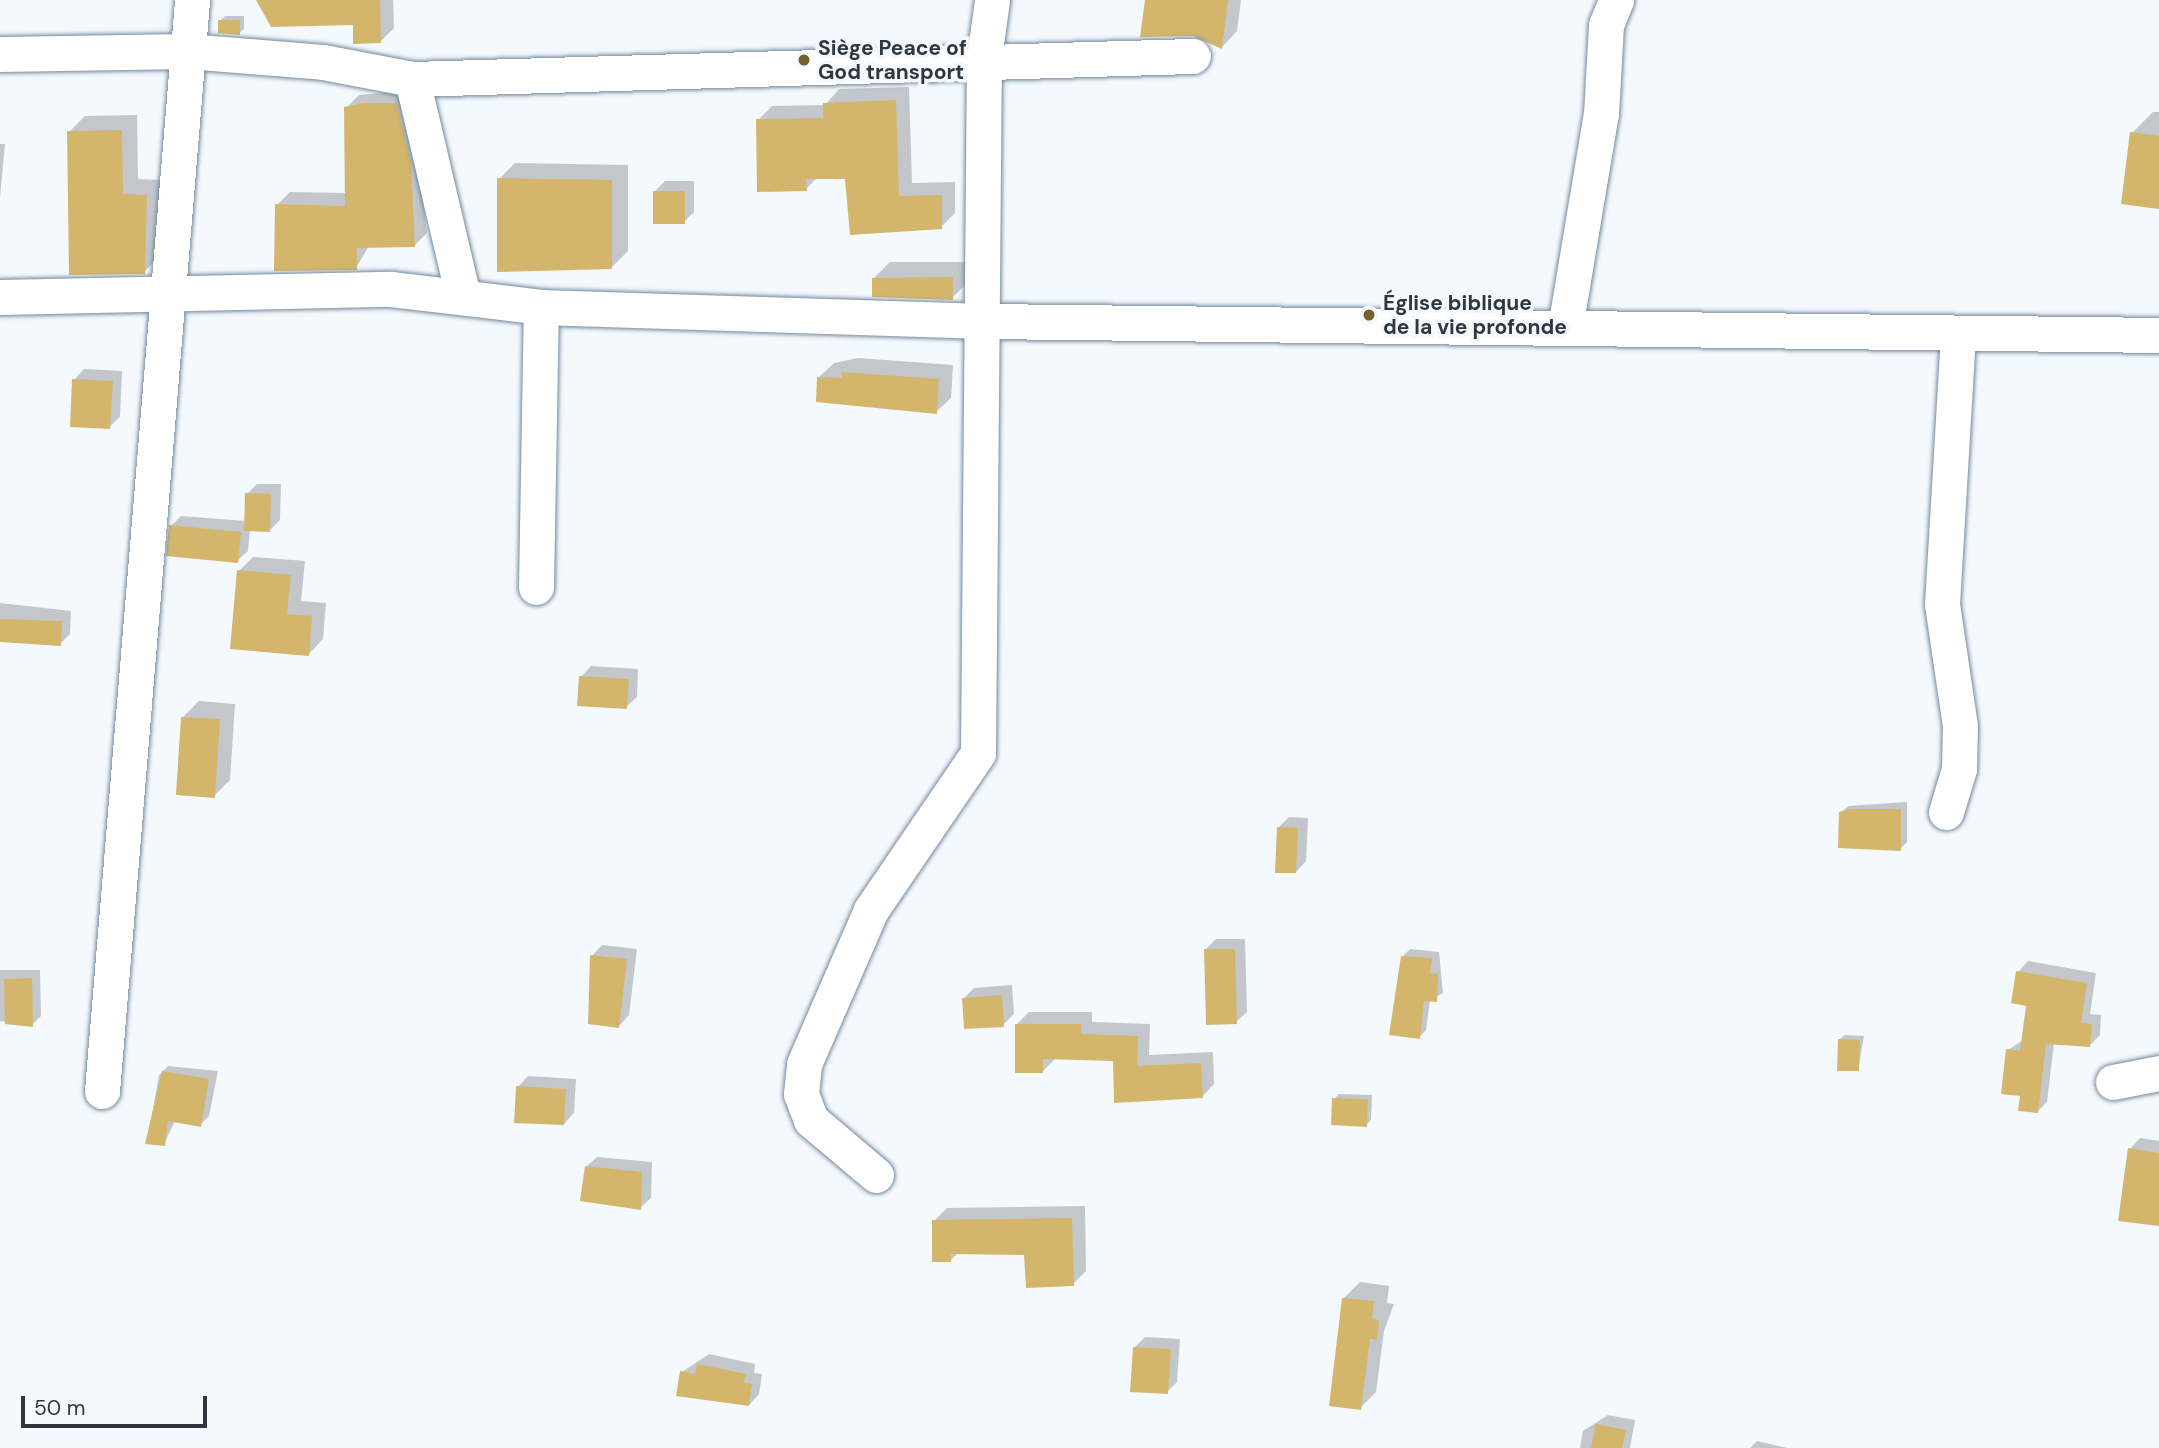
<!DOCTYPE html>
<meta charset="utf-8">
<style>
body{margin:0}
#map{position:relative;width:2159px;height:1448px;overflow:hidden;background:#f4f9fe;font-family:"DM Sans",sans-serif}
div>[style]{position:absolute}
.shadow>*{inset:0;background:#0003}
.building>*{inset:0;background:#d3b66c}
.roads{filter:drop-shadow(0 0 2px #73899d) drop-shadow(0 0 2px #73899d)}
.minor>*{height:35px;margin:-17.5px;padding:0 17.5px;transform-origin:17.5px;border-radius:17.5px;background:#fff}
.dots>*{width:19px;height:19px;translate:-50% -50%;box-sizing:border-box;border:4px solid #f4f9fe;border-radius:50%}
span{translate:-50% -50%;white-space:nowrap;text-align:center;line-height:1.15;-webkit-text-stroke:7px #f4f9fe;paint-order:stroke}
.poi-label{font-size:21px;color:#2e3740;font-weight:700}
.left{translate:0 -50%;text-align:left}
.scale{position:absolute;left:21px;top:1396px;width:186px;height:32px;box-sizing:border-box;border:4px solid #2e3740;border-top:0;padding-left:9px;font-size:21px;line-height:24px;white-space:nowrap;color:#2e3740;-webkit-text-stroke:5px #f4f9fe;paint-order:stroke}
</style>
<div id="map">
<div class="shadow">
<div style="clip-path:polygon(258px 0,393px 0,394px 28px,380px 42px,354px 24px)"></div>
<div style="clip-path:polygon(1147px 0,1241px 0,1237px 31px,1222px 47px)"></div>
<div style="clip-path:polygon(225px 16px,244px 16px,244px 29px,239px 33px,220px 21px)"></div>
<div style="clip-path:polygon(909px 87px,912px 183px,955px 182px,955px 213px,941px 227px,846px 177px,818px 177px,806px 189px,758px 120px,772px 106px,825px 105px,839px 89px)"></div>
<div style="clip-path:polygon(410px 91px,427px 233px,414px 246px,369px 246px,356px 268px,277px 205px,290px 192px,346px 193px,346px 108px,359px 95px)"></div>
<div style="clip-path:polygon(2153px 112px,2159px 112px,2159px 207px,2132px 133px)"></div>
<div style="clip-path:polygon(137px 115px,138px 179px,162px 180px,160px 256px,144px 272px,69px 132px,85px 116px)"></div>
<div style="clip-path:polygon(0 144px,5px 144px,0 198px)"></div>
<div style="clip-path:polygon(515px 163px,628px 165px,628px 251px,612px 267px,499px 179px)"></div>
<div style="clip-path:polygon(665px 181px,694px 181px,694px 212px,684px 222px,655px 191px)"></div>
<div style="clip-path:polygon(890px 262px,968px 262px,968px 282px,952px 298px,874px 278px)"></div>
<div style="clip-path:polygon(858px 358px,953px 365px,951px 398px,936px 412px,819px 377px,834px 363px)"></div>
<div style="clip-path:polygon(84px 369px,122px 371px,120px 417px,109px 427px,74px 380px)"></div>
<div style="clip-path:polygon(257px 484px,281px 484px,280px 520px,270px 530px,250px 529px,248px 551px,237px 561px,171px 526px,181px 516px,246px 521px,247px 494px)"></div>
<div style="clip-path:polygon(253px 557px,305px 561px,301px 601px,326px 603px,323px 639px,309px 654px,239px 571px)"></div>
<div style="clip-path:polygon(0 603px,71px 611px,70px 634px,60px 644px,0 641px)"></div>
<div style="clip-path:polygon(591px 666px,638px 669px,637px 697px,626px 707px,581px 677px)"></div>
<div style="clip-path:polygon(199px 701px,235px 704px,230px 780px,214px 796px,183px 717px)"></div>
<div style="clip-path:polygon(1907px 802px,1907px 842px,1900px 849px,1841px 813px,1848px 806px)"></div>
<div style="clip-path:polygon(1289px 817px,1308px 818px,1306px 861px,1296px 872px,1278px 828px)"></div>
<div style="clip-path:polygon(1216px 939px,1245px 939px,1247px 1012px,1236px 1022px,1206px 949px)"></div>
<div style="clip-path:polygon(602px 945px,637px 949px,629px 1015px,619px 1026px,592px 956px)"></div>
<div style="clip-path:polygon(1410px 949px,1439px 952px,1443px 993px,1430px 1000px,1426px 1030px,1419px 1037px,1403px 956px)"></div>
<div style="clip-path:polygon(2028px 961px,2096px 973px,2090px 1014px,2101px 1015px,2100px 1035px,2090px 1045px,2054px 1043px,2047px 1102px,2037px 1112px,2022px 1095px,2008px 1050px,2023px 1040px,2028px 1004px,2018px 972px)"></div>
<div style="clip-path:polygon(0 970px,40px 970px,41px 1016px,32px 1025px,0 1021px)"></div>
<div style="clip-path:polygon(1012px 985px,1014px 1014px,1003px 1025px,964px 998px,974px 988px)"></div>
<div style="clip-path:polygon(1029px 1012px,1092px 1012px,1092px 1022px,1150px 1024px,1149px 1055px,1213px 1052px,1214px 1084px,1202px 1097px,1114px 1059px,1055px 1059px,1042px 1072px,1016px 1025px)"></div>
<div style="clip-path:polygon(1844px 1035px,1864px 1036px,1858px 1070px,1839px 1040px)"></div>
<div style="clip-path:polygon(168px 1066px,218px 1071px,209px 1116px,200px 1125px,175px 1121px,164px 1144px,147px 1143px,159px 1075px)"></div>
<div style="clip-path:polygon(528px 1076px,576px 1079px,574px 1113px,564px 1124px,518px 1087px)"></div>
<div style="clip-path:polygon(1339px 1094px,1372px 1095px,1371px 1120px,1366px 1125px,1334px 1099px)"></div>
<div style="clip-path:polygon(2140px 1138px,2159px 1141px,2159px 1225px,2130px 1149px)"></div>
<div style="clip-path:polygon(597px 1157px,652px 1162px,651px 1198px,640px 1208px,586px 1167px)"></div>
<div style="clip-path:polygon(1085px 1206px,1086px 1271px,1073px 1284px,1026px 1253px,958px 1253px,950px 1261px,934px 1221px,947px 1208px)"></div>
<div style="clip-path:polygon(1360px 1282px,1389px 1286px,1387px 1303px,1394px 1304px,1384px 1331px,1376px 1392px,1360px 1408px,1344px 1298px)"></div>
<div style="clip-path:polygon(1145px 1337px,1180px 1339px,1177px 1382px,1167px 1392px,1135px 1347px)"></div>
<div style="clip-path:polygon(709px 1354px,755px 1364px,754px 1373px,762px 1374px,759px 1394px,749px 1405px,682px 1372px)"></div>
<div style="clip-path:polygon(1608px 1415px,1635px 1420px,1630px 1448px,1580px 1448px,1583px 1431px)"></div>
<div style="clip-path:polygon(1757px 1441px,1788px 1448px,1750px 1448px)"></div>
</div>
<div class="building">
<div style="clip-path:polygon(256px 0,380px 0,381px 43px,353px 44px,353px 25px,271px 27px)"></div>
<div style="clip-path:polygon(1145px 0,1228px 0,1222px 49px,1193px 36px,1140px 37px)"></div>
<div style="clip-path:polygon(218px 20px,240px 20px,240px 35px,218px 33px)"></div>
<div style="clip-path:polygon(896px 100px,899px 196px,942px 195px,942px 229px,850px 235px,845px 179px,806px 179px,807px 191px,757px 192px,756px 119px,823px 118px,823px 103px)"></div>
<div style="clip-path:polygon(364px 103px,397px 103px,411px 163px,415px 247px,357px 248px,357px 270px,274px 271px,275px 204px,345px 206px,344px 107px)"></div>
<div style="clip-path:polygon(122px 130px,123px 194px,147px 195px,145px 274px,69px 275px,67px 131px)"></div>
<div style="clip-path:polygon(2130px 132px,2159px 136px,2159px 209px,2121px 204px)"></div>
<div style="clip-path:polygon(497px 178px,612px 180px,612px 269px,497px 272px)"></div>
<div style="clip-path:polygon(653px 191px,685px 191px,685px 224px,653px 224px)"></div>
<div style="clip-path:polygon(953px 277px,953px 300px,872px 297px,872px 278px)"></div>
<div style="clip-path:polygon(842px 372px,939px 379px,937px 414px,816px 402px,817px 377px,842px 378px)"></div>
<div style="clip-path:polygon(72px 379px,113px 381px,110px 429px,70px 427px)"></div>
<div style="clip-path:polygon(245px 493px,271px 494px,270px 532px,244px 531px)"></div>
<div style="clip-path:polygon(169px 525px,241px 532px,238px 563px,166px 556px)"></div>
<div style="clip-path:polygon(237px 570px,291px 575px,287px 614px,312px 616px,309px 656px,230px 649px)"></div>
<div style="clip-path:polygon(0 619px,62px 621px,61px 646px,0 642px)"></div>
<div style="clip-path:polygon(579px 676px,629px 679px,627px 709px,577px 706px)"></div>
<div style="clip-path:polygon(181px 717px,220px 719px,215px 798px,176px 795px)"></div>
<div style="clip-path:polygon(1850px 809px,1901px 809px,1901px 851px,1838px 848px,1839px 812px)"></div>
<div style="clip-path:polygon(1277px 827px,1298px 828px,1296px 873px,1275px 873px)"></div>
<div style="clip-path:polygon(1204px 949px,1235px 949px,1237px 1024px,1206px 1025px)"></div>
<div style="clip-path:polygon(590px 955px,627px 959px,619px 1028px,588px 1024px)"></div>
<div style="clip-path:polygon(1401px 956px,1432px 958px,1430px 973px,1438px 974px,1437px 1002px,1424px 1001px,1420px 1039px,1389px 1035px)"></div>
<div style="clip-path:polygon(2016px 971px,2087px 983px,2081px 1023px,2092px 1024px,2090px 1047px,2046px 1044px,2038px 1113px,2018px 1111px,2020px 1096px,2001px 1094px,2006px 1049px,2020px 1051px,2026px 1006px,2011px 1003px)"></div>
<div style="clip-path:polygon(32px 978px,33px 1027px,5px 1024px,4px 979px)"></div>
<div style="clip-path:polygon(1002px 995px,1004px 1027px,964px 1029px,962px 998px)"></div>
<div style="clip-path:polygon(1015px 1024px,1081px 1024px,1081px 1034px,1138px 1036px,1137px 1066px,1201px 1063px,1203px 1098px,1114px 1103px,1113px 1061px,1043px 1059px,1043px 1073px,1015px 1073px)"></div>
<div style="clip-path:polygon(1838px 1039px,1860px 1040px,1859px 1071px,1837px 1071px)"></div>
<div style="clip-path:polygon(162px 1071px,209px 1079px,201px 1127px,168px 1121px,165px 1146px,145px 1144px)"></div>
<div style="clip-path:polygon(516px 1086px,566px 1089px,564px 1125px,514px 1123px)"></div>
<div style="clip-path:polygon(1332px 1098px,1368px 1099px,1367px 1127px,1331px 1125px)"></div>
<div style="clip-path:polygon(2128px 1148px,2159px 1153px,2159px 1226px,2118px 1221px)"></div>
<div style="clip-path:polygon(585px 1166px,642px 1172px,641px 1210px,580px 1201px)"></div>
<div style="clip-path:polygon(1072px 1218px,1074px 1286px,1026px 1288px,1024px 1255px,951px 1254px,951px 1262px,932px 1262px,932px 1220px)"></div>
<div style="clip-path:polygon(1342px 1298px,1374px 1301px,1372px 1319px,1379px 1320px,1377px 1340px,1370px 1339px,1361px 1410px,1329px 1406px)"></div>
<div style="clip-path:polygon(1133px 1347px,1171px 1349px,1168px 1394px,1130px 1392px)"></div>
<div style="clip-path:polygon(697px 1364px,746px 1374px,744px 1383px,752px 1384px,749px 1406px,676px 1396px,680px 1371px,695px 1374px)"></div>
<div style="clip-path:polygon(1596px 1424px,1626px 1430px,1622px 1448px,1591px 1448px)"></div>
</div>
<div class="roads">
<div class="minor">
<div style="left:0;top:54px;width:187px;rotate:-0.9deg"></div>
<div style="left:187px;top:51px;width:136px;rotate:4.6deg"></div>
<div style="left:323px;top:62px;width:91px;rotate:10.8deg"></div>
<div style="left:412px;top:79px;width:224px;rotate:76.8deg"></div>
<div style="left:412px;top:79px;width:781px;rotate:-1.69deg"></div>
<div style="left:0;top:297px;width:391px;rotate:-1.2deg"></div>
<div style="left:391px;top:289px;width:151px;rotate:6.8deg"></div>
<div style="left:541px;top:307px;width:443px;rotate:1.8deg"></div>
<div style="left:984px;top:321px;width:1175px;rotate:0.68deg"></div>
<div style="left:1565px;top:328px;width:217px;rotate:-80.5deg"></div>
<div style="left:1601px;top:114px;width:89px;rotate:-86.8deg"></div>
<div style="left:1606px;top:25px;width:27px;rotate:-68deg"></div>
<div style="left:536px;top:587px;width:280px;rotate:-89deg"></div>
<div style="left:1946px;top:812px;width:45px;rotate:-73.2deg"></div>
<div style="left:1959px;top:769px;width:43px;rotate:-88.7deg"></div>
<div style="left:1960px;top:726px;width:123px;rotate:-98.4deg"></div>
<div style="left:1942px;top:604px;width:267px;rotate:-86.6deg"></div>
<div style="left:2113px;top:1082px;width:47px;rotate:-11.1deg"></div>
<div style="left:102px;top:1091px;width:1095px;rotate:-85.28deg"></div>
<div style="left:876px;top:1175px;width:85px;rotate:-139.8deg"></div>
<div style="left:811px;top:1120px;width:28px;rotate:-111deg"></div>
<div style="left:801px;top:1094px;width:30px;rotate:-84deg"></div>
<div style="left:804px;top:1064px;width:168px;rotate:-66.5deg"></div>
<div style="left:871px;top:910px;width:190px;rotate:-55.7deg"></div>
<div style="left:978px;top:753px;width:695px;rotate:-89.51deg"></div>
<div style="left:984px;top:58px;width:59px;rotate:-82.1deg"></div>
</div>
</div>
<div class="dots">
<div style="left:804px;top:60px;background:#73602f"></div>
<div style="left:1369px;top:315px;background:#73602f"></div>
</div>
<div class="poi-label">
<span class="left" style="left:818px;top:60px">Siège Peace of<br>God transport</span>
<span class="left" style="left:1383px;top:315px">Église biblique<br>de la vie profonde</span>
</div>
<div class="scale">50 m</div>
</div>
